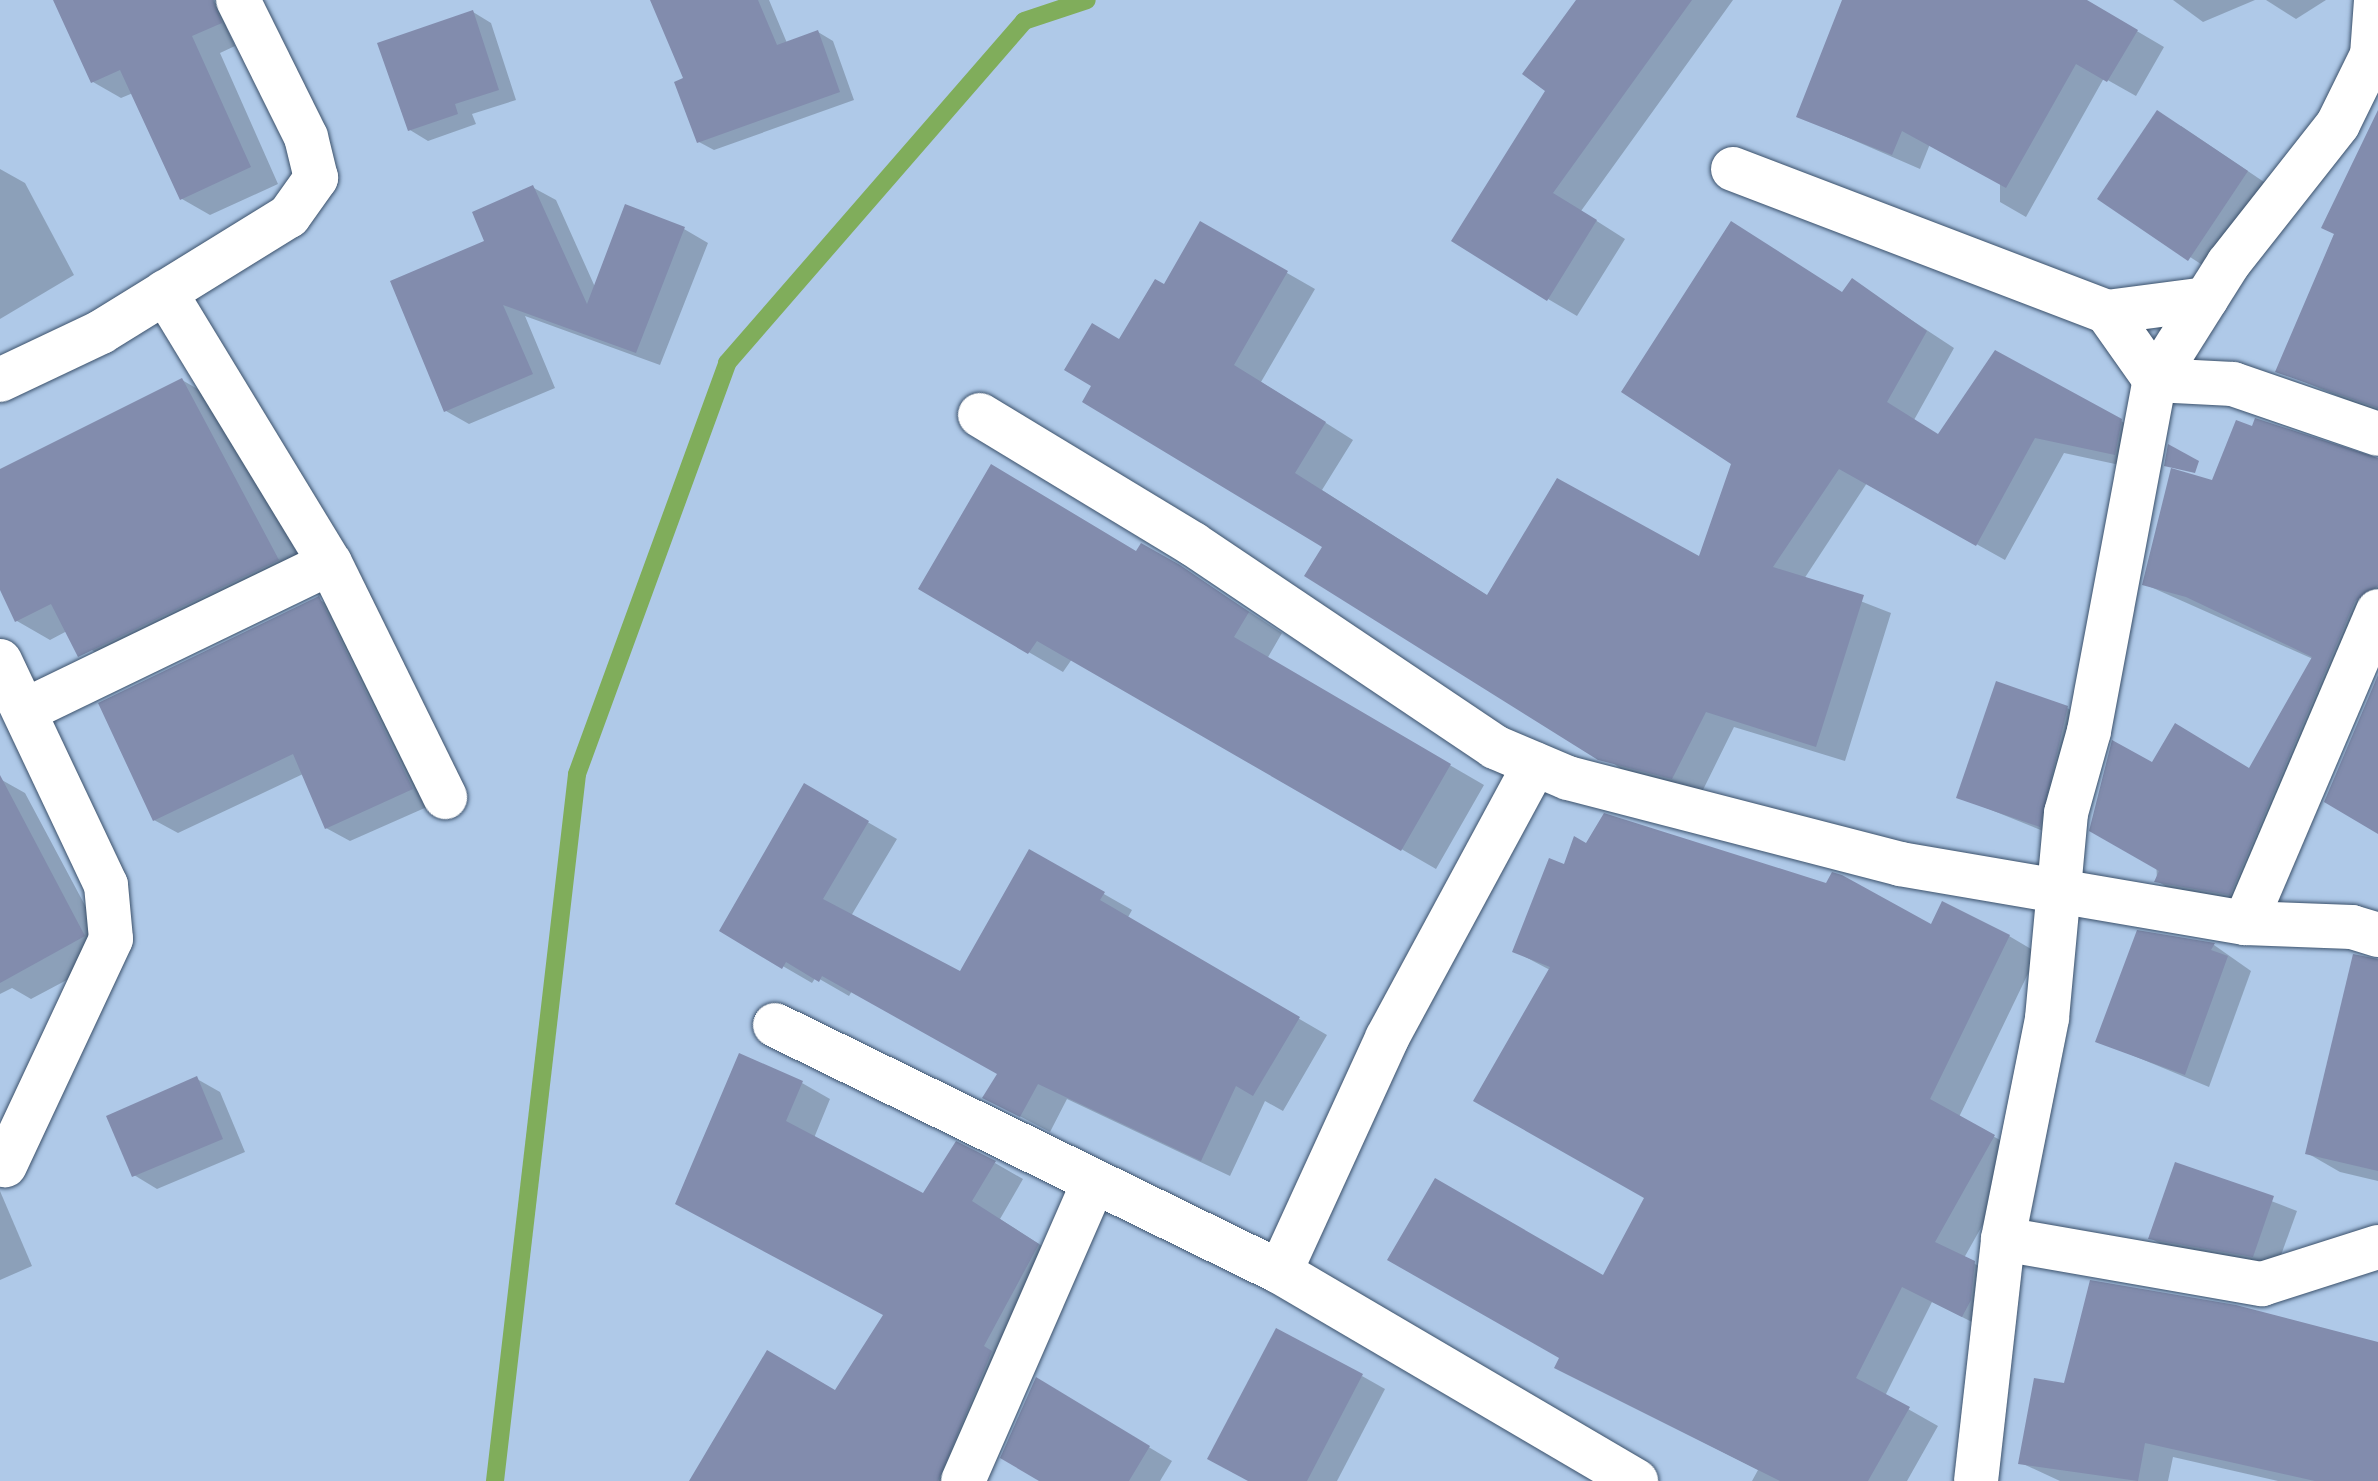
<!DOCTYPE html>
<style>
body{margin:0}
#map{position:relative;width:2378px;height:1481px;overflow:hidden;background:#afc9e8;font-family:"Alegreya Sans",sans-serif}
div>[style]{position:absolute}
.shadow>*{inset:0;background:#0003}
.stream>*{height:18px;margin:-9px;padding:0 9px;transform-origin:9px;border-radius:9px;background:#80ad5b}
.building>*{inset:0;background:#828cad}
.roads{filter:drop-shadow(0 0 2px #3b516b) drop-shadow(0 0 2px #3b516b)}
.minor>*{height:44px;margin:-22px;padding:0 22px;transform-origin:22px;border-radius:22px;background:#fff}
span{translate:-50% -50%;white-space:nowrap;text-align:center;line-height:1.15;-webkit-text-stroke:8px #dbe8f8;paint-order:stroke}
</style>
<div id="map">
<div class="shadow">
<div style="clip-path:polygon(55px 0,214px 0,235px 46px,220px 53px,278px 184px,210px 215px,182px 199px,133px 93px,121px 98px,93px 82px)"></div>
<div style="clip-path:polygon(652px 0,769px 0,787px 43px,818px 32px,833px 41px,854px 100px,714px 150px,699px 142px,686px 79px)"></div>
<div style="clip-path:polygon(1579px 0,1733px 0,1581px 211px,1625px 239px,1577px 316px,1548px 299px,1547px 90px)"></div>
<div style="clip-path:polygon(1843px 0,2084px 0,2164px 47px,2136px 96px,2104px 78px,2026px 217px,2000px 202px,2000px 183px,1930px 144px,1920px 169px,1798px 116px)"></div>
<div style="clip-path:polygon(2173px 0,2255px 0,2203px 22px)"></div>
<div style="clip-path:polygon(2266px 0,2326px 0,2296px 19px)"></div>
<div style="clip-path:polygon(473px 12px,491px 23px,516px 100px,472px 114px,476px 124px,428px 141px,410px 130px)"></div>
<div style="clip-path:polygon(2181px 126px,2270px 186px,2213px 272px,2100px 198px)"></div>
<div style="clip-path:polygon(2378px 128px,2378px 413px,2278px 371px)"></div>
<div style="clip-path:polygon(0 169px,25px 183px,74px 275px,0 319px)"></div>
<div style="clip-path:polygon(532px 187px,556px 200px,595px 287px,684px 229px,708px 243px,660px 365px,525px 316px,555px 388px,469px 424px,446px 411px)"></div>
<div style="clip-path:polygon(1201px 224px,1315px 289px,1261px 382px,1353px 440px,1322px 490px,1488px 596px,1701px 559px,1852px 281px,1954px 348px,1914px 420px,1939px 436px,2121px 421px,2150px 437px,2143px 470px,2064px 453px,2005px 560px,1867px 483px,1804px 579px,1891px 613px,1845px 761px,1734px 727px,1701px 794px,1629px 775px,1325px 547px,1120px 341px,1165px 286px)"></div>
<div style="clip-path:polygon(182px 380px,215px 399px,311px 579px,105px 660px,67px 631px,50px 640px,17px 621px,0 586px,0 472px)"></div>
<div style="clip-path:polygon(2378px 460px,2378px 631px,2259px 910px,2185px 898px,2157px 881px,2152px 765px,2250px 771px,2313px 659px,2144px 584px,2172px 470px,2213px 482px)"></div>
<div style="clip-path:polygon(1137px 554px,1192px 574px,1282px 633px,1267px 659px,1484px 785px,1436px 869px,1072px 659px,1063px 672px,920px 589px)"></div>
<div style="clip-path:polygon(318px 599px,342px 612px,436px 803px,350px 841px,326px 828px,303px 774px,178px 833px,154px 820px)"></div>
<div style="clip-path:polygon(2067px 708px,2091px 721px,2063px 839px,1959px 797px)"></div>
<div style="clip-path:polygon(0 779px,25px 793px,112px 956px,31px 999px,12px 988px,0 994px)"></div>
<div style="clip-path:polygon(805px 786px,897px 839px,851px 916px,960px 974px,1030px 852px,1132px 910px,1127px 919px,1327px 1035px,1283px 1111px,1265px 1101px,1230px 1176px,1067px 1099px,1050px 1132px,985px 1098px,1000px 1074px,852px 991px,849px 996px,816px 977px,812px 983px,721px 930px)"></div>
<div style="clip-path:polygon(1587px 846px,1932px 927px,2009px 936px,2038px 953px,1959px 1117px,2023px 1153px,1964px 1258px,2004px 1280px,1992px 1332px,1932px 1302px,1885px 1396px,1938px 1426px,1907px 1481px,1752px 1481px,1758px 1470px,1556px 1367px,1646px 1197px,1550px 970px,1514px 951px,1566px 866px)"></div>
<div style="clip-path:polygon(2138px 932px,2214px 945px,2251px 971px,2209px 1087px,2098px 1041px)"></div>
<div style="clip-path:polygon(2378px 1001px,2378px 1181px,2340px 1172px,2307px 1153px)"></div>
<div style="clip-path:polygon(197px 1079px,220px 1092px,245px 1152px,157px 1189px,134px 1175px)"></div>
<div style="clip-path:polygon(802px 1083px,830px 1099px,814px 1138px,924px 1195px,995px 1163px,1023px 1179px,1000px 1219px,1067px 1262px,974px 1481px,691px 1481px,836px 1393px,885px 1315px,706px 1219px)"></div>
<div style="clip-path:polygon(2176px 1164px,2297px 1211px,2276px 1269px,2173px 1251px,2150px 1238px)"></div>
<div style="clip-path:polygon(0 1191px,32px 1266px,0 1280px)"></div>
<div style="clip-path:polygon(2378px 1343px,2378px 1481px,2278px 1481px,2173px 1457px,2168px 1481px,2060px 1481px,2021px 1463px,2065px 1385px)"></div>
<div style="clip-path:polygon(1362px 1376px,1385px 1389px,1337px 1481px,1250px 1481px)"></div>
<div style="clip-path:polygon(1060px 1394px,1172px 1461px,1160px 1481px,1042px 1481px)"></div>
</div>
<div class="stream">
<div style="left:495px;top:1481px;width:712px;rotate:-83.38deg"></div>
<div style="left:577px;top:774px;width:438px;rotate:-69.9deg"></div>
<div style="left:727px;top:363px;width:453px;rotate:-49deg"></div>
<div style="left:1024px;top:21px;width:66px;rotate:-18.4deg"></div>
</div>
<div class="building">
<div style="clip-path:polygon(53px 0,213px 0,222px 23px,192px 36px,251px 167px,180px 200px,120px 70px,91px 83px)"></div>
<div style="clip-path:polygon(650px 0,758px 0,777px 45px,818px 30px,840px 92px,697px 143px,674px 82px,683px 78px)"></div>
<div style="clip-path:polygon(1576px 0,1692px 0,1553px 193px,1597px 220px,1547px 301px,1451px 241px,1545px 91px,1522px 74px)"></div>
<div style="clip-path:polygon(1842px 0,2087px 0,2138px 30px,2107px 82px,2076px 64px,2006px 188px,1902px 131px,1892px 155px,1796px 117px)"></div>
<div style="clip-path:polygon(473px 10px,499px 90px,455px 104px,458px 114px,408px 131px,377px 43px)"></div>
<div style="clip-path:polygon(2157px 110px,2248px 171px,2188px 261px,2097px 199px)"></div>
<div style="clip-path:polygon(2378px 110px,2378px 408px,2275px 372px,2334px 234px,2321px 228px)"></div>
<div style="clip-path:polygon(533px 185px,587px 304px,625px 204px,685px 227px,636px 353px,503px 305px,533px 374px,444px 412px,390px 281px,484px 241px,472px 212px)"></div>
<div style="clip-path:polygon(1200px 221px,1288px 271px,1234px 365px,1326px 422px,1295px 473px,1487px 595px,1557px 478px,1699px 556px,1731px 464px,1621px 392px,1731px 221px,1842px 292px,1852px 278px,1927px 331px,1887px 402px,1938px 434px,1995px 350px,2122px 419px,2115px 455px,2035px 438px,1976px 546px,1839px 469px,1773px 567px,1864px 595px,1816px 747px,1706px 712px,1672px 779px,1598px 760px,1304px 576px,1322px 547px,1082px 402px,1091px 386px,1064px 370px,1092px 323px,1119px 339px,1155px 279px,1164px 284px)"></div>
<div style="clip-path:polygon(182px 378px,279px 560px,78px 657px,51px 604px,15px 622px,0 590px,0 469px)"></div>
<div style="clip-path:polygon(2255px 418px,2378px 458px,2378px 586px,2355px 601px,2230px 895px,2154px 882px,2159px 871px,2089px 831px,2112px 740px,2152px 762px,2175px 723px,2249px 768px,2312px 657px,2186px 597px,2142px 585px,2171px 468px,2212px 480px,2236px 420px,2252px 426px)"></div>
<div style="clip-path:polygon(2168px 444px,2199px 461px,2195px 473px,2164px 466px)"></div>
<div style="clip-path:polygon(991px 464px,1136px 551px,1141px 543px,1180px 565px,1249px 612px,1234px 637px,1451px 764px,1401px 851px,1037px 641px,1028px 654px,918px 589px)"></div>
<div style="clip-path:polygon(319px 596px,413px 789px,325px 829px,293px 754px,153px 821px,98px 703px)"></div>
<div style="clip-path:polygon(2378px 675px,2378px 834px,2324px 802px)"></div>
<div style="clip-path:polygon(1996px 681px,2068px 706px,2040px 827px,1956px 798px)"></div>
<div style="clip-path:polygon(0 775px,85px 936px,0 983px)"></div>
<div style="clip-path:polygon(804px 783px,869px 821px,823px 899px,960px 971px,1029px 849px,1105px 892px,1100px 900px,1300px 1017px,1253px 1096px,1236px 1086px,1201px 1161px,1038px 1084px,1020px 1117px,982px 1098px,997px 1074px,822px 976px,819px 982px,786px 962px,782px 969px,719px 931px)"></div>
<div style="clip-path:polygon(1604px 813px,1826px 883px,1832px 872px,1842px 875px,1931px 924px,1942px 901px,2010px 935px,1930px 1099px,1995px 1135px,1935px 1242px,1975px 1261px,1971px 1300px,1962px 1317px,1902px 1287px,1856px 1378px,1910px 1407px,1868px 1481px,1780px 1481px,1554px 1368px,1559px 1358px,1387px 1260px,1435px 1178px,1603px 1275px,1644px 1198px,1473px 1101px,1550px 967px,1512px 952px,1549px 858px,1564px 864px,1574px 836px,1586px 843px)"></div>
<div style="clip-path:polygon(2137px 930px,2215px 943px,2211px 950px,2228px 956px,2185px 1075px,2095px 1042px)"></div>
<div style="clip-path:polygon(2353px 954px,2378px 959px,2378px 1171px,2305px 1154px)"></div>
<div style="clip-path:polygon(739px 1053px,803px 1081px,786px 1121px,923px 1193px,956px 1141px,996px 1161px,972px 1201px,1039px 1244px,984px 1346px,992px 1351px,938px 1481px,689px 1481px,767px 1350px,835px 1390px,883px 1315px,675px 1204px)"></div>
<div style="clip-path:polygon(197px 1076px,223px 1139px,132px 1177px,106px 1116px)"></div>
<div style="clip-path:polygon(2175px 1162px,2274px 1196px,2253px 1257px,2148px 1239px)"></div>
<div style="clip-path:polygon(2090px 1280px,2236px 1305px,2378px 1342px,2378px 1481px,2315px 1481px,2145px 1443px,2138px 1481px,2018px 1464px,2034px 1378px,2064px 1383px)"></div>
<div style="clip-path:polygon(1276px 1328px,1363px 1374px,1307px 1481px,1248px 1481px,1207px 1459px)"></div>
<div style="clip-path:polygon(1036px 1377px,1150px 1446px,1129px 1481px,1039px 1481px,1000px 1458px)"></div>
</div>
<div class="roads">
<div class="minor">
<div style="left:1733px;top:169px;width:400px;rotate:20.9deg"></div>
<div style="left:2107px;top:312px;width:100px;rotate:-7.5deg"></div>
<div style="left:165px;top:292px;width:317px;rotate:58.7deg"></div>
<div style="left:330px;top:563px;width:261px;rotate:63.8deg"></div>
<div style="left:2107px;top:312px;width:83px;rotate:54.8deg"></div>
<div style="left:2155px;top:380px;width:78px;rotate:2.9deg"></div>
<div style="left:2233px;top:384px;width:153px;rotate:19deg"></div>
<div style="left:0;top:380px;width:112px;rotate:-25.4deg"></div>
<div style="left:101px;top:332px;width:221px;rotate:-31.7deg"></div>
<div style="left:289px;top:216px;width:47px;rotate:-54.6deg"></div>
<div style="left:316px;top:178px;width:42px;rotate:-103.7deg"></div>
<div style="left:306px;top:137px;width:153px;rotate:-116.4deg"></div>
<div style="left:980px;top:415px;width:249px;rotate:31.2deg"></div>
<div style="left:1193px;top:544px;width:364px;rotate:33.9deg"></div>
<div style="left:1495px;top:747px;width:79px;rotate:23deg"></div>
<div style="left:1568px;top:778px;width:343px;rotate:14.5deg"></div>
<div style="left:1900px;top:864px;width:350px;rotate:9.7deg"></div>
<div style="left:2245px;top:923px;width:107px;rotate:2.1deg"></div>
<div style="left:2352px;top:927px;width:27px;rotate:17deg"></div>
<div style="left:0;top:661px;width:248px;rotate:64.7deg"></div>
<div style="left:106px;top:885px;width:54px;rotate:84.7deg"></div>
<div style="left:111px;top:939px;width:250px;rotate:115.1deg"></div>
<div style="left:28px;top:709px;width:335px;rotate:-25.8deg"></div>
<div style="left:2245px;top:923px;width:339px;rotate:-66.9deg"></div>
<div style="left:775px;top:1025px;width:562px;rotate:26.06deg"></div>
<div style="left:1280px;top:1272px;width:413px;rotate:30.4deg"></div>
<div style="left:2003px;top:1239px;width:263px;rotate:9.9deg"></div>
<div style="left:2262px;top:1284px;width:122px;rotate:-17.7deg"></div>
<div style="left:1280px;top:1272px;width:257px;rotate:-65.4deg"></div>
<div style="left:1387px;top:1038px;width:311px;rotate:-61.6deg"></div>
<div style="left:963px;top:1481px;width:327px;rotate:-66.4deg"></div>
<div style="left:1976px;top:1481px;width:244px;rotate:-83.6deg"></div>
<div style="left:2003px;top:1239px;width:225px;rotate:-78.7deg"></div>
<div style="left:2047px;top:1018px;width:206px;rotate:-84.7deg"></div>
<div style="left:2066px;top:813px;width:85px;rotate:-74.3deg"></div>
<div style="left:2089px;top:731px;width:357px;rotate:-79.4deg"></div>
<div style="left:2155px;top:380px;width:137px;rotate:-57.8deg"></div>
<div style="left:2228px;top:264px;width:178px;rotate:-51.8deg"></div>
<div style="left:2338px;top:124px;width:77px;rotate:-63.8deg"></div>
<div style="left:2372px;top:55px;width:55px;rotate:-85.8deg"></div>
</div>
</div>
</div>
